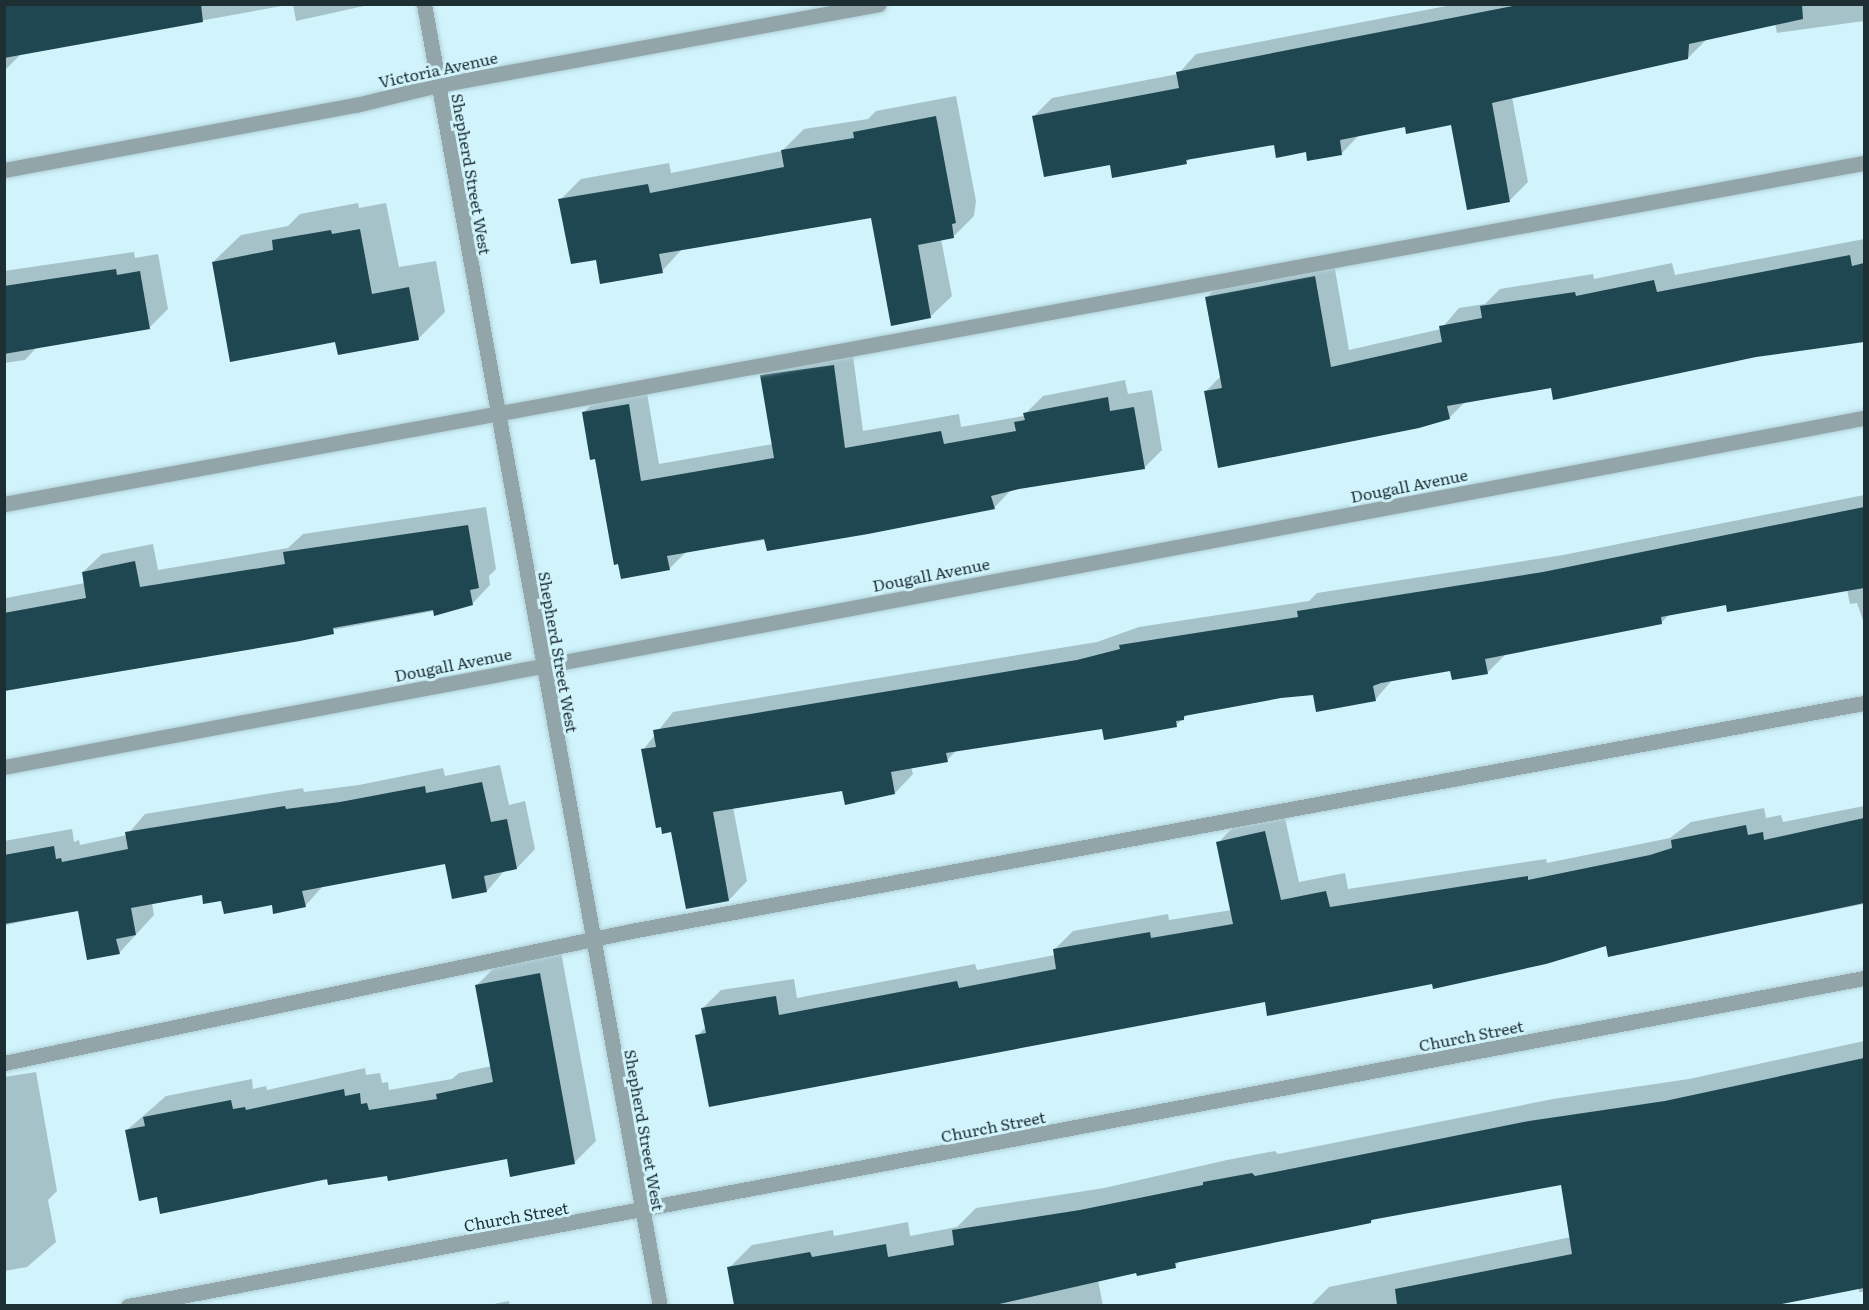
<!DOCTYPE html>
<style>
body{margin:0}
#map{position:relative;width:1869px;height:1310px;overflow:hidden;background:#d0f3fc;font-family:Literata,serif}
div>[style]{position:absolute}
.shadow>*{inset:0;background:#0003}
.building>*{inset:0;background:#1f4751}
.roads{filter:drop-shadow(0 0 2px #b0d0d8) drop-shadow(0 0 2px #b0d0d8)}
.minor>*{height:15px;margin:-7.5px;padding:0 7.5px;transform-origin:7.5px;border-radius:7.5px;background:#92a5a9}
span{translate:-50% -50%;white-space:nowrap;text-align:center;line-height:1.15;-webkit-text-stroke:6px #d0f3fc;paint-order:stroke}
.street-label{font-size:16px;color:#1e2f33}
.frame{position:absolute;inset:0;border:6px solid #1e2f33;pointer-events:none}
</style>
<div id="map">
<div class="shadow">
<div style="clip-path:polygon(4px 4px,293px 4px,22px 53px,5px 70px)"></div>
<div style="clip-path:polygon(293px 4px,373px 4px,296px 21px)"></div>
<div style="clip-path:polygon(1457px 4px,1864px 4px,1864px 21px,1777px 33px,1775px 24px,1707px 39px,1688px 58px,1512px 97px,1528px 182px,1510px 200px,1452px 123px,1406px 125px,1360px 134px,1342px 153px,1309px 159px,1307px 151px,1275px 143px,1191px 157px,1186px 163px,1111px 163px,1034px 116px,1052px 98px,1178px 74px,1196px 54px)"></div>
<div style="clip-path:polygon(956px 96px,976px 201px,974px 216px,953px 237px,941px 239px,952px 296px,930px 317px,872px 216px,683px 248px,662px 271px,597px 258px,560px 200px,581px 179px,669px 163px,671px 173px,782px 151px,804px 129px,868px 119px,876px 111px)"></div>
<div style="clip-path:polygon(358px 203px,359px 208px,386px 203px,399px 267px,436px 261px,445px 312px,418px 339px,336px 340px,213px 262px,241px 235px,288px 226px,300px 214px)"></div>
<div style="clip-path:polygon(1864px 239px,1864px 340px,1466px 401px,1449px 418px,1206px 391px,1221px 376px,1207px 297px,1225px 279px,1333px 258px,1349px 350px,1441px 329px,1459px 308px,1485px 304px,1500px 289px,1593px 274px,1594px 279px,1672px 263px,1675px 275px)"></div>
<div style="clip-path:polygon(134px 252px,135px 258px,158px 254px,168px 309px,149px 328px,37px 347px,25px 360px,4px 363px,4px 271px)"></div>
<div style="clip-path:polygon(852px 348px,863px 431px,959px 414px,961px 427px,1023px 416px,1043px 396px,1125px 380px,1128px 394px,1152px 390px,1162px 450px,1144px 468px,1012px 489px,994px 508px,687px 551px,669px 569px,596px 457px,584px 412px,601px 395px,646px 387px,659px 464px,773px 444px,762px 376px,780px 358px)"></div>
<div style="clip-path:polygon(1864px 495px,1864px 623px,1857px 603px,1850px 604px,1847px 590px,1727px 604px,1670px 614px,1661px 623px,1506px 654px,1487px 673px,1452px 669px,1393px 679px,1375px 700px,1314px 693px,1281px 697px,1188px 714px,1176px 725px,1104px 727px,957px 750px,947px 760px,911px 767px,913px 774px,895px 793px,843px 789px,733px 807px,747px 881px,729px 900px,688px 907px,673px 831px,643px 750px,673px 712px,1097px 642px,1139px 627px,1309px 601px,1317px 593px,1563px 555px)"></div>
<div style="clip-path:polygon(486px 507px,496px 569px,489px 576px,490px 585px,472px 604px,4px 691px,4px 588px,6px 598px,85px 583px,83px 572px,102px 554px,153px 544px,158px 570px,288px 548px,303px 534px)"></div>
<div style="clip-path:polygon(500px 765px,509px 805px,525px 801px,535px 849px,517px 868px,505px 870px,487px 891px,446px 862px,323px 886px,305px 906px,203px 894px,152px 903px,154px 915px,119px 953px,79px 910px,6px 925px,4px 929px,4px 841px,72px 829px,74px 842px,79px 840px,80px 845px,127px 835px,145px 814px,303px 788px,304px 792px,359px 785px,443px 768px,445px 776px)"></div>
<div style="clip-path:polygon(1864px 806px,1864px 904px,1609px 955px,1607px 944px,1433px 982px,1266px 1000px,697px 1036px,706px 1027px,703px 1008px,721px 990px,794px 979px,797px 998px,975px 964px,977px 970px,1055px 955px,1054px 950px,1073px 931px,1168px 914px,1169px 920px,1232px 910px,1218px 843px,1236px 824px,1284px 814px,1299px 882px,1345px 873px,1348px 889px,1546px 859px,1547px 863px,1670px 838px,1691px 822px,1764px 808px,1766px 818px,1781px 815px,1783px 822px)"></div>
<div style="clip-path:polygon(561px 952px,596px 1141px,574px 1163px,508px 1157px,389px 1174px,158px 1196px,127px 1130px,166px 1096px,252px 1079px,253px 1089px,266px 1086px,267px 1090px,365px 1068px,366px 1075px,380px 1073px,382px 1083px,388px 1082px,389px 1090px,452px 1079px,459px 1073px,492px 1066px,477px 985px,498px 964px)"></div>
<div style="clip-path:polygon(1864px 1041px,1864px 1292px,1859px 1292px,1859px 1288px,1766px 1306px,1310px 1306px,1329px 1287px,1571px 1237px,1562px 1183px,1375px 1217px,1371px 1222px,1181px 1260px,1175px 1266px,1098px 1280px,1103px 1306px,736px 1306px,729px 1268px,752px 1245px,833px 1230px,834px 1236px,908px 1222px,910px 1236px,957px 1227px,976px 1208px,1104px 1188px,1227px 1160px,1275px 1151px,1278px 1154px,1553px 1099px,1689px 1079px)"></div>
<div style="clip-path:polygon(36px 1072px,57px 1191px,48px 1200px,56px 1242px,27px 1267px,4px 1271px,4px 1077px)"></div>
<div style="clip-path:polygon(509px 1301px,510px 1306px,484px 1306px)"></div>
</div>
<div class="building">
<div style="clip-path:polygon(4px 4px,201px 4px,203px 22px,4px 58px)"></div>
<div style="clip-path:polygon(1523px 4px,1802px 4px,1803px 19px,1689px 44px,1688px 59px,1492px 103px,1510px 202px,1467px 210px,1451px 125px,1406px 134px,1405px 127px,1340px 140px,1342px 155px,1307px 161px,1306px 152px,1276px 158px,1274px 145px,1186px 160px,1187px 164px,1112px 178px,1110px 165px,1044px 177px,1032px 116px,1179px 88px,1176px 72px)"></div>
<div style="clip-path:polygon(936px 116px,956px 223px,952px 224px,954px 238px,918px 245px,931px 318px,891px 326px,871px 218px,659px 254px,663px 273px,600px 284px,596px 260px,571px 264px,558px 199px,648px 184px,650px 193px,784px 167px,781px 150px,854px 138px,853px 132px)"></div>
<div style="clip-path:polygon(360px 229px,372px 294px,409px 287px,419px 340px,338px 355px,335px 342px,230px 362px,212px 262px,273px 250px,272px 240px,331px 230px,332px 234px)"></div>
<div style="clip-path:polygon(1850px 255px,1852px 266px,1864px 263px,1864px 342px,1756px 357px,1553px 400px,1551px 388px,1447px 406px,1450px 419px,1419px 428px,1218px 468px,1204px 391px,1222px 388px,1205px 297px,1315px 276px,1331px 367px,1442px 342px,1439px 326px,1482px 318px,1480px 306px,1575px 292px,1576px 296px,1654px 280px,1657px 292px)"></div>
<div style="clip-path:polygon(116px 269px,117px 275px,140px 271px,150px 329px,4px 354px,4px 286px)"></div>
<div style="clip-path:polygon(834px 365px,845px 448px,941px 431px,944px 444px,1016px 431px,1014px 422px,1025px 420px,1023px 413px,1108px 397px,1110px 411px,1134px 407px,1145px 469px,1019px 489px,991px 496px,995px 509px,868px 534px,767px 551px,764px 539px,667px 556px,670px 570px,621px 579px,618px 564px,614px 565px,595px 459px,590px 460px,582px 412px,629px 404px,641px 481px,774px 458px,760px 375px)"></div>
<div style="clip-path:polygon(1864px 507px,1864px 588px,1727px 612px,1726px 605px,1661px 617px,1662px 624px,1485px 659px,1488px 674px,1452px 680px,1450px 671px,1381px 683px,1373px 686px,1376px 701px,1316px 712px,1313px 695px,1281px 698px,1184px 716px,1184px 720px,1176px 721px,1177px 727px,1104px 740px,1102px 729px,946px 753px,948px 762px,891px 772px,895px 794px,845px 805px,842px 791px,713px 812px,729px 901px,686px 909px,671px 832px,662px 834px,661px 827px,656px 828px,641px 749px,656px 747px,653px 730px,1077px 660px,1120px 649px,1119px 645px,1298px 617px,1297px 611px,1543px 572px)"></div>
<div style="clip-path:polygon(468px 525px,479px 588px,470px 590px,473px 605px,434px 616px,433px 610px,333px 628px,334px 634px,300px 641px,4px 691px,4px 613px,86px 598px,82px 572px,135px 561px,140px 587px,285px 564px,283px 552px)"></div>
<div style="clip-path:polygon(482px 782px,491px 822px,507px 819px,517px 869px,484px 876px,487px 892px,452px 899px,445px 864px,302px 891px,306px 907px,273px 914px,272px 905px,224px 914px,221px 901px,203px 904px,202px 895px,131px 908px,136px 935px,116px 939px,120px 954px,87px 960px,78px 911px,4px 924px,4px 855px,54px 846px,56px 859px,61px 858px,62px 862px,128px 849px,125px 832px,285px 806px,286px 809px,340px 802px,425px 786px,426px 793px)"></div>
<div style="clip-path:polygon(1864px 818px,1864px 903px,1608px 957px,1606px 946px,1546px 964px,1433px 989px,1432px 984px,1267px 1016px,1265px 1002px,709px 1107px,695px 1035px,706px 1033px,701px 1008px,776px 996px,779px 1015px,957px 981px,959px 988px,1056px 969px,1053px 949px,1150px 932px,1151px 938px,1233px 924px,1216px 842px,1265px 831px,1281px 900px,1326px 891px,1330px 907px,1528px 876px,1528px 880px,1650px 855px,1672px 848px,1671px 840px,1746px 825px,1748px 835px,1763px 832px,1764px 840px)"></div>
<div style="clip-path:polygon(540px 973px,575px 1164px,510px 1177px,507px 1159px,388px 1181px,387px 1176px,328px 1185px,327px 1179px,160px 1214px,157px 1197px,139px 1201px,125px 1130px,145px 1126px,143px 1117px,231px 1100px,233px 1109px,245px 1107px,246px 1110px,344px 1089px,345px 1096px,360px 1093px,361px 1104px,367px 1103px,369px 1110px,437px 1099px,436px 1094px,493px 1082px,475px 985px)"></div>
<div style="clip-path:polygon(1864px 1058px,1864px 1288px,1777px 1305px,1397px 1305px,1395px 1289px,1572px 1254px,1561px 1185px,1371px 1220px,1371px 1223px,1175px 1263px,1176px 1268px,1137px 1276px,1136px 1273px,995px 1305px,734px 1305px,727px 1267px,810px 1252px,812px 1257px,886px 1244px,888px 1257px,954px 1245px,952px 1230px,1080px 1210px,1203px 1185px,1203px 1182px,1252px 1173px,1255px 1176px,1529px 1121px,1665px 1101px)"></div>
</div>
<div class="roads">
<div class="minor">
<div style="left:424px;top:4px;width:1323px;rotate:79.73deg"></div>
<div style="left:4px;top:170px;width:358px;rotate:-10.5deg"></div>
<div style="left:356px;top:105px;width:84px;rotate:-13.7deg"></div>
<div style="left:438px;top:85px;width:448px;rotate:-10.4deg"></div>
<div style="left:4px;top:504px;width:1891px;rotate:-10.39deg"></div>
<div style="left:4px;top:767px;width:1892px;rotate:-10.63deg"></div>
<div style="left:4px;top:1063px;width:641px;rotate:-11.89deg"></div>
<div style="left:631px;top:931px;width:1254px;rotate:-10.48deg"></div>
<div style="left:128px;top:1306px;width:1767px;rotate:-10.7deg"></div>
</div>
</div>
<div class="street-label">
<span style="left:438px;top:69px;rotate:-12deg">Victoria Avenue</span>
<span style="left:472px;top:174px;rotate:80deg">Shepherd Street West</span>
<span style="left:1409px;top:485px;rotate:-11deg">Dougall Avenue</span>
<span style="left:931px;top:574px;rotate:-11deg">Dougall Avenue</span>
<span style="left:559px;top:652px;rotate:80deg">Shepherd Street West</span>
<span style="left:453px;top:664px;rotate:-11deg">Dougall Avenue</span>
<span style="left:1471px;top:1035px;rotate:-11deg">Church Street</span>
<span style="left:993px;top:1126px;rotate:-11deg">Church Street</span>
<span style="left:645px;top:1130px;rotate:80deg">Shepherd Street West</span>
<span style="left:516px;top:1216px;rotate:-10deg">Church Street</span>
</div>
<div class="frame"></div>
</div>
